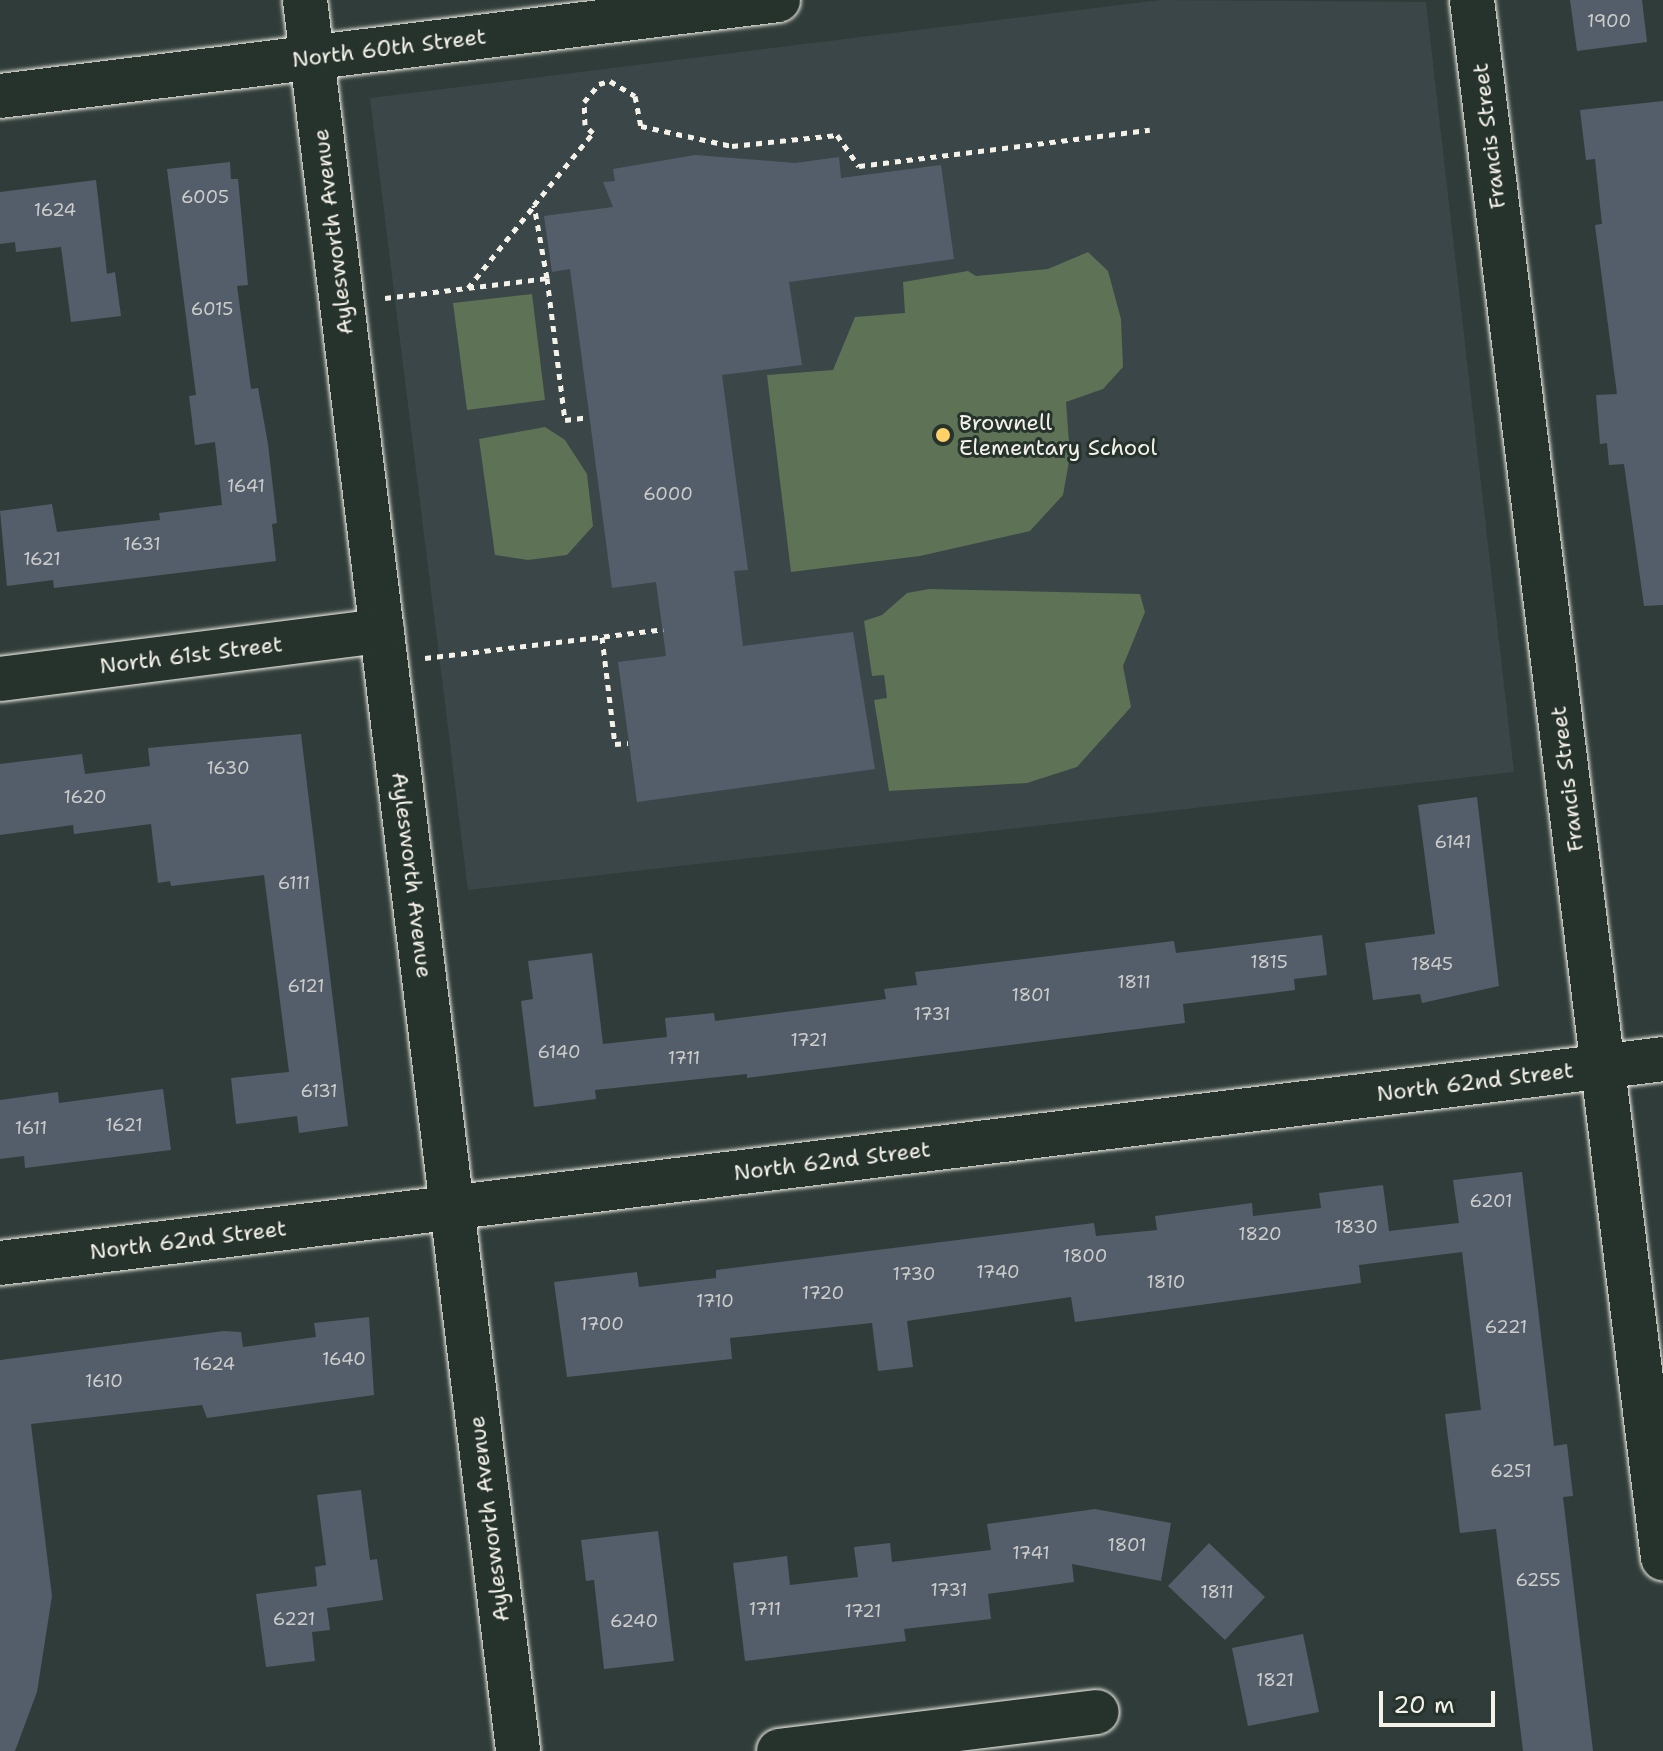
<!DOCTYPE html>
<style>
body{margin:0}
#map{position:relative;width:1663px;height:1751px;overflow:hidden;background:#2f3c39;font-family:"Shantell Sans",sans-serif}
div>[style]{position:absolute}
.built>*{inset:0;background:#3a4648}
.green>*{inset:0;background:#5e7255}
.building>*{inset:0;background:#545e6b}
.path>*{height:5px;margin-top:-2.5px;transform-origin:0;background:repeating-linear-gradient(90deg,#f4f1e8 0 6px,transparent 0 12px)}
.roads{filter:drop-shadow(0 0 2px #f4f1e8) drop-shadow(0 0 2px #f4f1e8)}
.minor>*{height:44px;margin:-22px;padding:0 22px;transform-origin:22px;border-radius:22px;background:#26332d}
.dots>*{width:22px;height:22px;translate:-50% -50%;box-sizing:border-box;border:4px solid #26332d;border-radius:50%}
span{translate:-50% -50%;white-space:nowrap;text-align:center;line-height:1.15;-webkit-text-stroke:6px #26332d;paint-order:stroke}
.number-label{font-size:18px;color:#ccccc9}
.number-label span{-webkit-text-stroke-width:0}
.street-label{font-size:22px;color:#f4f1e8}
.poi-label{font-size:22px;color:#f4f1e8}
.left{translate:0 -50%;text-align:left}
.scale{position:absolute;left:1379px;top:1691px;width:116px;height:36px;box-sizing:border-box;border:4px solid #f4f1e8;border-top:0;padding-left:10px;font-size:24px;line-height:28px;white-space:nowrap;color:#f4f1e8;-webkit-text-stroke:6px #26332d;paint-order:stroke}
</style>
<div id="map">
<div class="built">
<div style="clip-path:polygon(1160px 0,1426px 2px,1514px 772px,468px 890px,370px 98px)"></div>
</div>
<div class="green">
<div style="clip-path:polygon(1088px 252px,1108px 271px,1121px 319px,1123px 367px,1103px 389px,1066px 402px,1070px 456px,1063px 495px,1030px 531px,920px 556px,791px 572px,767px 375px,833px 370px,855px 317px,905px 313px,903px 282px,968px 271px,976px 276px,1048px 269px)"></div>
<div style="clip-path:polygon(532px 294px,545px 400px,467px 410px,453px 303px)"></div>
<div style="clip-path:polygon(545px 427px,565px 440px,587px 474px,593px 526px,567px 555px,528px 560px,495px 555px,479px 439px)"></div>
<div style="clip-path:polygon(929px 589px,1140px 594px,1145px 612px,1123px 666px,1131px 707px,1077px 767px,1027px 783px,889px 791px,874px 700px,887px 698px,884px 675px,872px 676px,864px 621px,882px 615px,907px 593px)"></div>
</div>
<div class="building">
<div style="clip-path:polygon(1570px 0,1642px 0,1647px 42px,1577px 51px)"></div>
<div style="clip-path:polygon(1663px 101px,1663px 605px,1644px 606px,1624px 464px,1609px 465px,1607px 443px,1600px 444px,1596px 395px,1617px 394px,1595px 225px,1602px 224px,1595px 159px,1586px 160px,1580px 110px)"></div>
<div style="clip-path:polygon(695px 155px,795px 163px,839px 157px,841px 178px,941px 165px,954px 259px,789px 282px,802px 365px,722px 375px,748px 570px,734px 571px,743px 646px,853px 632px,875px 769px,637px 802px,618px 662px,666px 656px,656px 582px,612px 588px,570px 269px,552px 272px,544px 216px,613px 207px,603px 182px,615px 181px,613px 169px)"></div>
<div style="clip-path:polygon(230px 162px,231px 179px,238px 179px,248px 285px,237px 286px,251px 389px,258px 388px,268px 444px,277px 523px,272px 524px,276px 561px,54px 588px,53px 580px,7px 586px,0 511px,52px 504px,57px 532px,160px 520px,159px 513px,222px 505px,215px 442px,195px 445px,189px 396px,196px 395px,167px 169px)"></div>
<div style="clip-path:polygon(96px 180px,107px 274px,115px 272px,121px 316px,71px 322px,61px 247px,16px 252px,15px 242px,0 244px,0 192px)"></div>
<div style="clip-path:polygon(301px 734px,348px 1126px,299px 1133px,297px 1116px,236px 1124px,231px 1078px,289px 1072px,264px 875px,171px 886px,170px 881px,158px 883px,151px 824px,74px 834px,73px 825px,0 835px,0 764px,82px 754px,85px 774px,150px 766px,148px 748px)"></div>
<div style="clip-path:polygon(1477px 797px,1499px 986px,1422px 1003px,1420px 994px,1373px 1000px,1365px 943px,1435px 934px,1418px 805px)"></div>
<div style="clip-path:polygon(1322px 935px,1327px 975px,1294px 979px,1295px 990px,1183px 1004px,1185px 1023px,747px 1078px,747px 1074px,595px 1090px,596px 1099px,534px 1107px,521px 1001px,533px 999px,528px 961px,592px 953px,603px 1044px,667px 1037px,665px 1018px,714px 1013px,715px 1021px,886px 999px,884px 989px,917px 985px,915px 972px,1174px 941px,1176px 953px)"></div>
<div style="clip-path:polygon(163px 1089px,171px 1150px,25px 1168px,24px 1156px,0 1159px,0 1100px,58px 1092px,59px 1103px)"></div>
<div style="clip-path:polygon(1522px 1172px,1554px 1446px,1567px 1444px,1573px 1496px,1563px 1497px,1593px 1751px,1523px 1751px,1496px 1529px,1460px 1533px,1445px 1414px,1481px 1410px,1462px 1252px,1359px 1265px,1361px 1283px,1075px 1322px,1071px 1297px,907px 1321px,913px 1367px,878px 1371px,872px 1323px,730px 1338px,732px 1359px,567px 1377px,554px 1282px,637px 1272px,639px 1287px,716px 1278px,716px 1270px,1094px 1223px,1096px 1236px,1157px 1230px,1155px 1216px,1252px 1203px,1253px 1216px,1321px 1208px,1319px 1193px,1383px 1185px,1389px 1231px,1459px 1223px,1453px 1180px)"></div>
<div style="clip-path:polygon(369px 1317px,374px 1395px,207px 1418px,202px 1405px,31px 1424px,52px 1596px,37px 1692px,15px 1751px,0 1751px,0 1360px,224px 1331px,241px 1332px,243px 1347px,316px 1337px,314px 1323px)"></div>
<div style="clip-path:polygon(361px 1490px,370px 1560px,377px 1559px,383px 1600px,327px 1608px,330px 1630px,312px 1632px,315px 1661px,266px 1667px,256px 1594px,317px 1586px,315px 1567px,326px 1565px,317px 1495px)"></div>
<div style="clip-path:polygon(1095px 1509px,1171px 1523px,1161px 1581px,1072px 1564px,1074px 1582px,988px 1594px,991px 1619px,904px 1629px,906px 1641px,745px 1661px,733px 1563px,787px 1556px,790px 1585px,858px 1577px,854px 1547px,890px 1543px,892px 1562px,991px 1550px,987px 1524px)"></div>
<div style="clip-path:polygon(658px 1531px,674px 1661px,604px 1669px,594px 1580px,586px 1581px,581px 1540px)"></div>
<div style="clip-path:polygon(1209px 1543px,1265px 1597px,1225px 1640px,1168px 1586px)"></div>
<div style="clip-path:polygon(1303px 1634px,1319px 1712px,1248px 1726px,1232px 1648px)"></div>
</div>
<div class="path">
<div style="left:547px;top:278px;width:143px;rotate:82.8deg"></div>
<div style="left:565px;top:420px;width:23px;rotate:-7deg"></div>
<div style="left:468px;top:288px;width:105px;rotate:-51.2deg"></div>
<div style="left:385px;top:298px;width:163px;rotate:-7deg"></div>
<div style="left:547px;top:278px;width:74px;rotate:-100.1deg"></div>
<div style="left:534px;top:205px;width:93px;rotate:-50.7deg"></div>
<div style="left:593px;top:133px;width:11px;rotate:-135deg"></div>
<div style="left:585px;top:125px;width:23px;rotate:-92deg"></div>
<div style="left:584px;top:102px;width:23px;rotate:-50deg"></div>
<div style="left:599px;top:84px;width:11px;rotate:-15deg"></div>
<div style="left:610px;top:81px;width:29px;rotate:31deg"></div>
<div style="left:635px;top:96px;width:31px;rotate:79deg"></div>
<div style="left:641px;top:126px;width:93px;rotate:12.4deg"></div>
<div style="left:732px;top:146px;width:106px;rotate:-6deg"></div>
<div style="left:837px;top:135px;width:38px;rotate:55deg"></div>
<div style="left:859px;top:166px;width:293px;rotate:-7.1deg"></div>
<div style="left:602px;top:637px;width:108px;rotate:83.1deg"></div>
<div style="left:615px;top:744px;width:13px;rotate:-4deg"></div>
<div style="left:425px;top:658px;width:240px;rotate:-6.9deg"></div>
</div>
<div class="roads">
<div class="minor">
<div style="left:305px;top:0;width:1764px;rotate:83.06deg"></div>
<div style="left:1472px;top:0;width:1570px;rotate:83.01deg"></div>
<div style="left:0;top:96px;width:784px;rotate:-7.03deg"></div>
<div style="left:0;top:679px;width:385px;rotate:-7.2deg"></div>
<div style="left:0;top:1263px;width:1675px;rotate:-6.99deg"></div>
<div style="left:779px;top:1751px;width:320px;rotate:-7deg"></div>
</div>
</div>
<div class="dots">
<div style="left:943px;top:435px;background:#ffd166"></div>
</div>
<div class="number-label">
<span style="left:1609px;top:21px">1900</span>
<span style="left:205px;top:197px">6005</span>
<span style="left:55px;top:210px">1624</span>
<span style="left:212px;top:309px">6015</span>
<span style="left:246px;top:486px">1641</span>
<span style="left:668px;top:494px">6000</span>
<span style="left:142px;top:544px">1631</span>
<span style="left:42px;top:559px">1621</span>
<span style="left:228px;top:768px">1630</span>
<span style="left:85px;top:797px">1620</span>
<span style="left:1453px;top:842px">6141</span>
<span style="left:294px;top:883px">6111</span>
<span style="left:1269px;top:962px">1815</span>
<span style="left:1432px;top:964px">1845</span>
<span style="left:1134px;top:982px">1811</span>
<span style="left:306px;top:986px">6121</span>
<span style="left:1031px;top:995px">1801</span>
<span style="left:932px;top:1014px">1731</span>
<span style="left:809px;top:1040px">1721</span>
<span style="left:559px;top:1052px">6140</span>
<span style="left:684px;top:1058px">1711</span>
<span style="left:319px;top:1091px">6131</span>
<span style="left:124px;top:1125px">1621</span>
<span style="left:31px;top:1128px">1611</span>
<span style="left:1491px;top:1201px">6201</span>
<span style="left:1356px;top:1227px">1830</span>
<span style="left:1260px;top:1234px">1820</span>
<span style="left:1085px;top:1256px">1800</span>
<span style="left:998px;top:1272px">1740</span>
<span style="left:914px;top:1274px">1730</span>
<span style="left:1166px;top:1282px">1810</span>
<span style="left:823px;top:1293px">1720</span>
<span style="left:715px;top:1301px">1710</span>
<span style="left:602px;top:1324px">1700</span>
<span style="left:1506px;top:1327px">6221</span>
<span style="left:344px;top:1359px">1640</span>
<span style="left:214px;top:1364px">1624</span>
<span style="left:104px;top:1381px">1610</span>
<span style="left:1511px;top:1471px">6251</span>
<span style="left:1127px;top:1545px">1801</span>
<span style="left:1031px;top:1553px">1741</span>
<span style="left:1538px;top:1580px">6255</span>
<span style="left:949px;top:1590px">1731</span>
<span style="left:1217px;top:1592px">1811</span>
<span style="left:765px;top:1609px">1711</span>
<span style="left:863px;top:1611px">1721</span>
<span style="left:294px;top:1619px">6221</span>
<span style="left:634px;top:1621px">6240</span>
<span style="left:1275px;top:1680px">1821</span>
</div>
<div class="street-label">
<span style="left:389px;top:48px;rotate:-7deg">North 60th Street</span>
<span style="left:1489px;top:136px;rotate:-97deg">Francis Street</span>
<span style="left:333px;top:232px;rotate:-97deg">Aylesworth Avenue</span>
<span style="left:191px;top:655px;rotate:-7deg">North 61st Street</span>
<span style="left:1567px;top:779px;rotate:-97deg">Francis Street</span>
<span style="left:412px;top:875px;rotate:83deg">Aylesworth Avenue</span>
<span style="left:1475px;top:1082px;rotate:-7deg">North 62nd Street</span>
<span style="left:832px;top:1161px;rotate:-7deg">North 62nd Street</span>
<span style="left:188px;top:1240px;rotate:-7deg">North 62nd Street</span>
<span style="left:489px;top:1519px;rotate:-97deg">Aylesworth Avenue</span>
</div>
<div class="poi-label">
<span class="left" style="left:959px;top:435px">Brownell<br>Elementary School</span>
</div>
<div class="scale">20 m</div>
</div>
